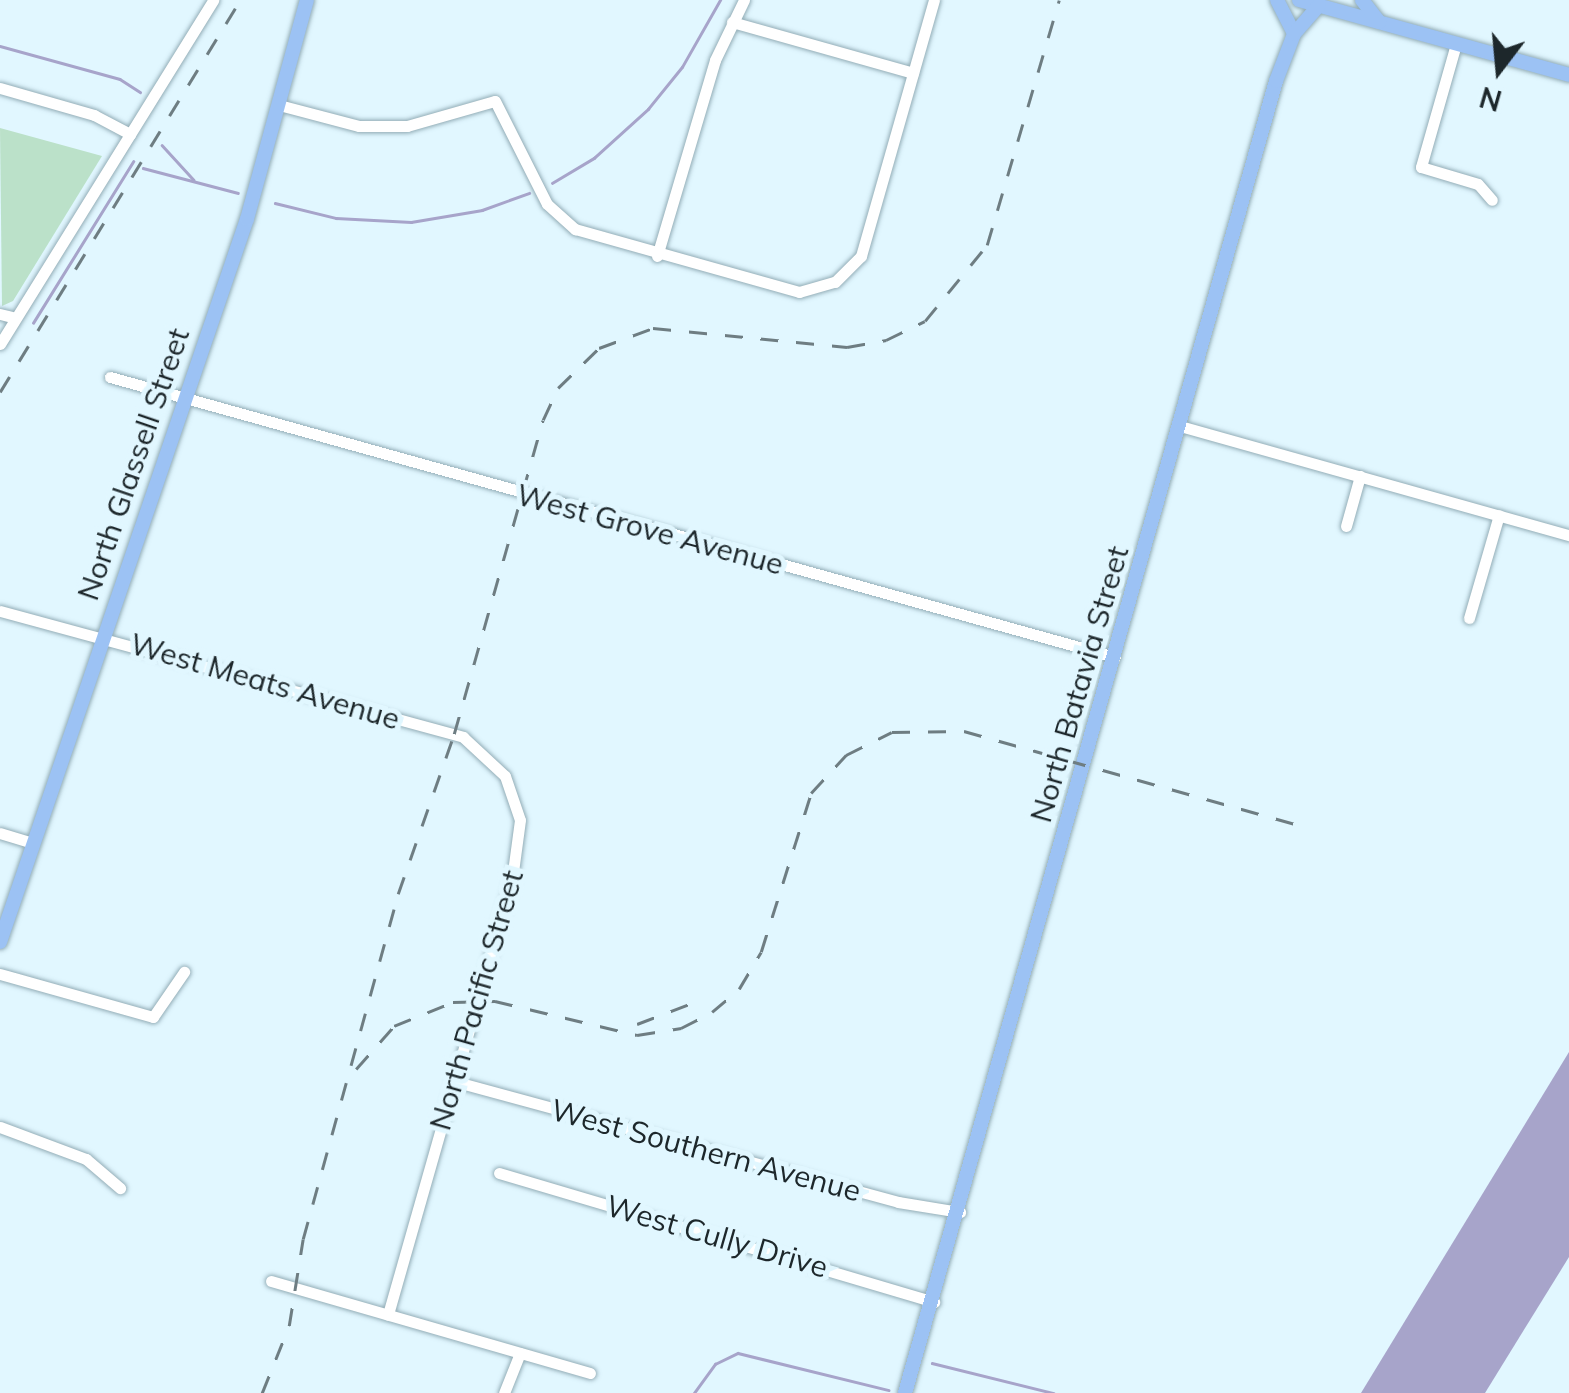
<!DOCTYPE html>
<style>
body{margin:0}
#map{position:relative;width:1569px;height:1393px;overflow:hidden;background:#e1f7ff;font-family:Mulish,sans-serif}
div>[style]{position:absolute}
.green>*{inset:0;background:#bbe1c9}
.water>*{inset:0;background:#a7a4ca}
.stream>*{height:2.5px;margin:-1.25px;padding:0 1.25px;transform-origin:1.25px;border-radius:1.25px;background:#a7a4ca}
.roads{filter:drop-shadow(0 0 2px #93adb7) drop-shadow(0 0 2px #93adb7)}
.minor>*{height:11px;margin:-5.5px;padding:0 5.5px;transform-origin:5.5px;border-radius:5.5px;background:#fff}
.major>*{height:14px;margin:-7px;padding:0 7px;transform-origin:7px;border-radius:7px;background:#9cc2f4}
.rail>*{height:2.5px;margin-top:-1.25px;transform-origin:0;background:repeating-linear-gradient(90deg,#6e7d82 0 18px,transparent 0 36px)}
span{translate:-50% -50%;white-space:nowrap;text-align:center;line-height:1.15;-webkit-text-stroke:10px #e1f7ff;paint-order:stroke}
.street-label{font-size:30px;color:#1d272b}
.north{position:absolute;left:1449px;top:20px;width:100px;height:100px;-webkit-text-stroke:8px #e1f7ff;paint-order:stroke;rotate:196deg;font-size:28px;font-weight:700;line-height:40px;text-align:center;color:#1d272b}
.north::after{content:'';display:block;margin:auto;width:35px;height:45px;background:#1d272b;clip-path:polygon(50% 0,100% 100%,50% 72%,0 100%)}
</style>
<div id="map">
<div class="green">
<div style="clip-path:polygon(0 128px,102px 156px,13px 301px,2px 306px)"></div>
</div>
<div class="water">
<div style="clip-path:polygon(1569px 1052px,1569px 1257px,1485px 1393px,1361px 1393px)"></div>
</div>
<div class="stream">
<div style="left:0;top:46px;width:124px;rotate:15.4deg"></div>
<div style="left:120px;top:79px;width:24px;rotate:33deg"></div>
<div style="left:162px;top:145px;width:47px;rotate:47.6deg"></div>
<div style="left:143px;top:168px;width:98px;rotate:14.7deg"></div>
<div style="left:552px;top:183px;width:49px;rotate:-30.8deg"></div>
<div style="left:594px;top:158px;width:73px;rotate:-42.2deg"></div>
<div style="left:648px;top:109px;width:54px;rotate:-51deg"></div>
<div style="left:682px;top:67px;width:77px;rotate:-60.4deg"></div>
<div style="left:275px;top:203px;width:63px;rotate:13.8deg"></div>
<div style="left:336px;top:218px;width:75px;rotate:3.1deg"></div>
<div style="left:411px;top:222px;width:72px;rotate:-9.6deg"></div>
<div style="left:482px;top:210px;width:50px;rotate:-19.9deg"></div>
<div style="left:33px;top:323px;width:190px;rotate:-58.2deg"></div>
<div style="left:932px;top:1363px;width:125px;rotate:13.9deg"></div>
<div style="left:694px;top:1393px;width:36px;rotate:-54deg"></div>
<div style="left:715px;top:1364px;width:25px;rotate:-26deg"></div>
<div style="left:738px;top:1353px;width:155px;rotate:13.8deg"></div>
</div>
<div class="roads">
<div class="minor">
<div style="left:732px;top:22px;width:188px;rotate:15.7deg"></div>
<div style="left:1456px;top:44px;width:128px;rotate:105.9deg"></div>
<div style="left:1421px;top:167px;width:59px;rotate:16.6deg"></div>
<div style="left:1478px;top:184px;width:21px;rotate:49deg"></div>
<div style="left:0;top:88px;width:98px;rotate:16deg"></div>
<div style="left:94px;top:115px;width:41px;rotate:27.8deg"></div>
<div style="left:279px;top:105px;width:83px;rotate:14.7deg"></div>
<div style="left:359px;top:126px;width:48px"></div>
<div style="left:407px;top:126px;width:91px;rotate:-15.9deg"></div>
<div style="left:495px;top:101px;width:115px;rotate:63.2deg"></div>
<div style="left:547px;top:204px;width:38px;rotate:42deg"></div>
<div style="left:575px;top:229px;width:233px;rotate:15.7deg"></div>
<div style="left:799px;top:292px;width:37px;rotate:-16deg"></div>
<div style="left:835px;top:282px;width:37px;rotate:-45deg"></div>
<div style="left:861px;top:256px;width:266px;rotate:-74.1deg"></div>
<div style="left:657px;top:256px;width:204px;rotate:-73.5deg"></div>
<div style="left:715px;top:60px;width:67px;rotate:-64.2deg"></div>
<div style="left:0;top:314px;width:16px;rotate:14deg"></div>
<div style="left:0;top:344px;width:405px;rotate:-58.2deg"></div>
<div style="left:110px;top:377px;width:1043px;rotate:15.57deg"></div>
<div style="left:1180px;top:426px;width:404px;rotate:15.7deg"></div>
<div style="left:1346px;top:526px;width:52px;rotate:-74.4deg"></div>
<div style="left:0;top:611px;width:480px;rotate:15.2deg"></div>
<div style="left:463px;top:737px;width:57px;rotate:42.9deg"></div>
<div style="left:505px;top:776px;width:46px;rotate:71.2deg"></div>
<div style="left:520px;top:820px;width:60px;rotate:97.7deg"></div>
<div style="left:512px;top:879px;width:453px;rotate:105.9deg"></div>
<div style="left:1469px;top:618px;width:107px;rotate:-73.8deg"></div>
<div style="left:0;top:833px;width:34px;rotate:17deg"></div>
<div style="left:0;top:974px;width:159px;rotate:15.7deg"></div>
<div style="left:153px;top:1017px;width:55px;rotate:-55.4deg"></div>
<div style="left:453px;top:1081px;width:461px;rotate:15.2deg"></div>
<div style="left:898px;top:1202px;width:63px;rotate:9.2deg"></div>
<div style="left:0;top:1127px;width:92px;rotate:20.4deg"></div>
<div style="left:86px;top:1159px;width:45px;rotate:40.5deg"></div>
<div style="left:499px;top:1173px;width:454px;rotate:16.5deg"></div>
<div style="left:271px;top:1281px;width:332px;rotate:16.1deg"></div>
<div style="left:504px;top:1393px;width:43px;rotate:-68.2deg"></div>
</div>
<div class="major">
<div style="left:1277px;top:0;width:38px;rotate:63deg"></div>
<div style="left:1299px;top:0;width:280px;rotate:15.5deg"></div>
<div style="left:1362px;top:0;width:28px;rotate:52deg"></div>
<div style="left:0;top:942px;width:764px;rotate:-71.14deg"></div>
<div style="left:247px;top:219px;width:227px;rotate:-74.7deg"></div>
<div style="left:905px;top:1393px;width:1363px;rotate:-74.21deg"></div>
<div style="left:1276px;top:81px;width:50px;rotate:-69deg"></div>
<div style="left:1294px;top:34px;width:38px;rotate:-49deg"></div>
</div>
</div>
<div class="rail">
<div style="left:0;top:392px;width:460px;rotate:-58.5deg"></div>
<div style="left:637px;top:1024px;width:67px;rotate:-20.9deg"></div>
<div style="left:356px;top:1069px;width:57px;rotate:-48.5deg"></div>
<div style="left:394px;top:1026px;width:64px;rotate:-22.1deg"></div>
<div style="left:453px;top:1002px;width:42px;rotate:-1.4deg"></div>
<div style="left:495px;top:1001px;width:146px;rotate:13.5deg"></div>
<div style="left:637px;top:1035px;width:45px;rotate:-9deg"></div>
<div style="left:681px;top:1028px;width:35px;rotate:-27deg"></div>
<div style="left:712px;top:1012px;width:35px;rotate:-40deg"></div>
<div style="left:739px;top:989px;width:43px;rotate:-59.3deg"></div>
<div style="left:761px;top:952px;width:167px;rotate:-72.5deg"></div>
<div style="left:811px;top:793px;width:52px;rotate:-47.4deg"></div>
<div style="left:846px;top:755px;width:51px;rotate:-26.6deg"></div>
<div style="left:892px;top:732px;width:72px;rotate:-0.8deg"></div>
<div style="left:964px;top:731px;width:355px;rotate:15.7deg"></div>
<div style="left:262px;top:1393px;width:72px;rotate:-68.1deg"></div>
<div style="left:289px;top:1326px;width:88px;rotate:-80.9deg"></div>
<div style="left:303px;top:1239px;width:358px;rotate:-74.6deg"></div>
<div style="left:398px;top:894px;width:170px;rotate:-70.7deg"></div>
<div style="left:454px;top:734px;width:326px;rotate:-74.2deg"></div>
<div style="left:543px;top:420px;width:35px;rotate:-65deg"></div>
<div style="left:558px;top:388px;width:57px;rotate:-44.3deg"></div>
<div style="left:599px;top:348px;width:58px;rotate:-20.3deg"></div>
<div style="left:653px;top:328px;width:195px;rotate:5.6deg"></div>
<div style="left:847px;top:347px;width:40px;rotate:-10deg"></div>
<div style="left:886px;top:340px;width:43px;rotate:-26deg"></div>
<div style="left:925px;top:321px;width:98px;rotate:-50.8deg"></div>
<div style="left:987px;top:245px;width:255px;rotate:-73.6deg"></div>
</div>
<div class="street-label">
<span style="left:133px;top:464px;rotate:-71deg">North Glassell Street</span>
<span style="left:650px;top:529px;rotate:15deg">West Grove Avenue</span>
<span style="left:265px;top:681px;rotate:16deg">West Meats Avenue</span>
<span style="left:1079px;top:684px;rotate:-74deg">North Batavia Street</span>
<span style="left:476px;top:1000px;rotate:-74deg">North Pacific Street</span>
<span style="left:706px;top:1150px;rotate:15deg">West Southern Avenue</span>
<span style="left:717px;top:1236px;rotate:16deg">West Cully Drive</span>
</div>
<div class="north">N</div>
</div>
